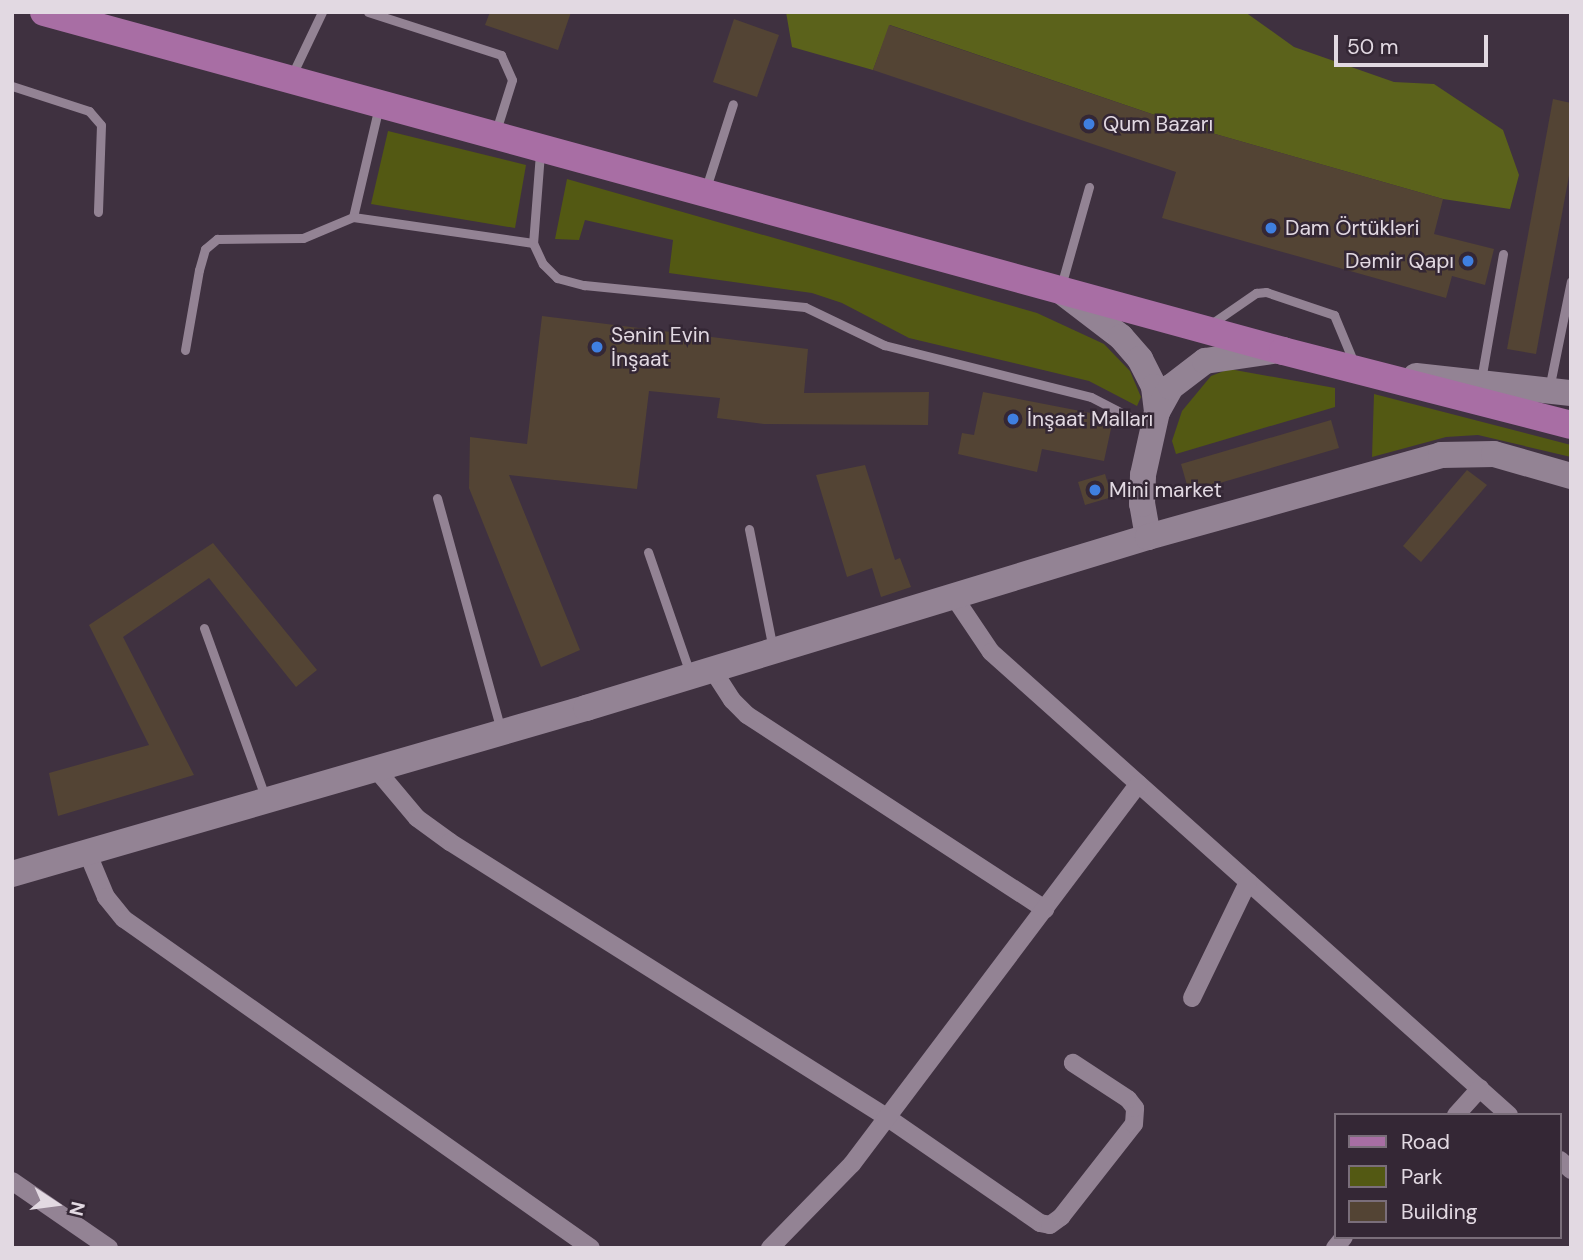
<!DOCTYPE html>
<meta charset="utf-8">
<style>
body{margin:0}
#map{position:relative;width:1583px;height:1260px;overflow:hidden;background:#3f3140;font-family:"DM Sans",sans-serif}
div>[style]{position:absolute}
.green>*{inset:0;background:#535913}
.forest>*{inset:0;background:#5b621b}
.building>*{inset:0;background:#534434}
.service>*{height:9px;margin:-4.5px;padding:0 4.5px;transform-origin:4.5px;border-radius:4.5px;background:#938394}
.minor>*{height:18px;margin:-9px;padding:0 9px;transform-origin:9px;border-radius:9px;background:#938394}
.secondary>*{height:26px;margin:-13px;padding:0 13px;transform-origin:13px;border-radius:13px;background:#938394}
.primary>*{height:28px;margin:-14px;padding:0 14px;transform-origin:14px;border-radius:14px;background:#a86ea4}
.dots>*{width:19px;height:19px;translate:-50% -50%;box-sizing:border-box;border:4px solid #342735;border-radius:50%}
span{translate:-50% -50%;white-space:nowrap;text-align:center;line-height:1.15;-webkit-text-stroke:5px #342735;paint-order:stroke}
.poi-label{font-size:21px;color:#e2d9e2}
.left{translate:0 -50%;text-align:left}
.right{translate:-100% -50%;text-align:right}
.frame{position:absolute;inset:0;border:14px solid #e2d9e2;pointer-events:none}
.legend{position:absolute;left:1334px;top:1113px;width:228px;height:126px;box-sizing:border-box;background:#342735;border:2px solid #7a6e7a;margin:0;padding:9px 12px;list-style:none;font-size:21px;color:#e2d9e2}
.legend li{display:flex;align-items:center;gap:14px;height:35px}
.legend b{width:35px;border:2px solid #7a6e7a}
.north{position:absolute;left:21px;top:1169px;width:70px;height:70px;-webkit-text-stroke:5px #342735;paint-order:stroke;rotate:103deg;font-size:19px;font-weight:700;line-height:28px;text-align:center;color:#e2d9e2}
.north::after{content:'';display:block;margin:auto;width:24px;height:32px;background:#e2d9e2;clip-path:polygon(50% 0,100% 100%,50% 72%,0 100%)}
.scale{position:absolute;left:1334px;top:35px;width:154px;height:32px;box-sizing:border-box;border:4px solid #e2d9e2;border-top:0;padding-left:9px;font-size:21px;line-height:24px;white-space:nowrap;color:#e2d9e2;-webkit-text-stroke:5px #342735;paint-order:stroke}
</style>
<div id="map">
<div class="green">
<div style="clip-path:polygon(388px 131px,526px 165px,515px 228px,371px 204px)"></div>
<div style="clip-path:polygon(567px 179px,1037px 313px,1104px 344px,1130px 371px,1141px 397px,1137px 406px,1089px 381px,909px 338px,842px 303px,812px 293px,669px 273px,673px 240px,585px 220px,579px 240px,555px 239px)"></div>
<div style="clip-path:polygon(1229px 369px,1335px 388px,1335px 407px,1176px 454px,1172px 441px,1182px 411px,1211px 376px)"></div>
<div style="clip-path:polygon(1374px 394px,1571px 445px,1571px 457px,1478px 435px,1446px 437px,1372px 457px)"></div>
</div>
<div class="forest">
<div style="clip-path:polygon(786px 12px,1245px 12px,1294px 47px,1394px 82px,1434px 84px,1503px 130px,1519px 175px,1510px 209px,1443px 199px,1187px 126px,890px 25px,873px 70px,792px 47px)"></div>
</div>
<div class="building">
<div style="clip-path:polygon(490px 12px,571px 12px,558px 50px,485px 25px)"></div>
<div style="clip-path:polygon(734px 19px,779px 35px,757px 97px,713px 82px)"></div>
<div style="clip-path:polygon(889px 25px,1187px 126px,1443px 199px,1434px 234px,1494px 249px,1485px 285px,1452px 276px,1446px 298px,1162px 218px,1176px 172px,873px 70px)"></div>
<div style="clip-path:polygon(1553px 99px,1571px 103px,1571px 165px,1536px 354px,1507px 349px)"></div>
<div style="clip-path:polygon(542px 316px,808px 349px,804px 393px,929px 392px,928px 425px,764px 424px,717px 418px,720px 398px,649px 391px,637px 489px,509px 475px,580px 650px,541px 667px,469px 488px,470px 437px,527px 444px)"></div>
<div style="clip-path:polygon(983px 392px,1101px 415px,1099px 422px,1112px 424px,1104px 461px,1042px 449px,1037px 472px,958px 454px,962px 433px,974px 435px)"></div>
<div style="clip-path:polygon(1331px 420px,1339px 448px,1189px 492px,1181px 464px)"></div>
<div style="clip-path:polygon(865px 465px,895px 560px,900px 558px,911px 587px,881px 597px,872px 568px,847px 577px,816px 475px)"></div>
<div style="clip-path:polygon(1467px 470px,1487px 485px,1421px 562px,1403px 546px)"></div>
<div style="clip-path:polygon(1105px 474px,1112px 497px,1085px 505px,1078px 482px)"></div>
<div style="clip-path:polygon(213px 543px,317px 670px,296px 687px,209px 578px,123px 637px,194px 775px,58px 816px,49px 773px,149px 745px,89px 625px)"></div>
</div>
<div class="service">
<div style="left:368px;top:12px;width:140px;rotate:17.9deg"></div>
<div style="left:501px;top:55px;width:27px;rotate:66deg"></div>
<div style="left:512px;top:80px;width:57px;rotate:107.5deg"></div>
<div style="left:291px;top:77px;width:72px;rotate:-64.5deg"></div>
<div style="left:12px;top:86px;width:81px;rotate:18deg"></div>
<div style="left:89px;top:111px;width:18px;rotate:49deg"></div>
<div style="left:101px;top:125px;width:87px;rotate:92deg"></div>
<div style="left:540px;top:153px;width:90px;rotate:94.4deg"></div>
<div style="left:533px;top:243px;width:23px;rotate:65deg"></div>
<div style="left:543px;top:264px;width:20px;rotate:45deg"></div>
<div style="left:557px;top:278px;width:28px;rotate:15deg"></div>
<div style="left:584px;top:285px;width:222px;rotate:5.7deg"></div>
<div style="left:805px;top:307px;width:88px;rotate:25.7deg"></div>
<div style="left:884px;top:345px;width:213px;rotate:14.1deg"></div>
<div style="left:1091px;top:397px;width:68px;rotate:27.3deg"></div>
<div style="left:706px;top:188px;width:88px;rotate:-72.2deg"></div>
<div style="left:353px;top:217px;width:114px;rotate:-76.8deg"></div>
<div style="left:1061px;top:286px;width:103px;rotate:-74.2deg"></div>
<div style="left:1211px;top:324px;width:55px;rotate:-34.6deg"></div>
<div style="left:1256px;top:293px;width:10px;rotate:-6deg"></div>
<div style="left:1266px;top:292px;width:72px;rotate:18.7deg"></div>
<div style="left:1334px;top:315px;width:52px;rotate:67.4deg"></div>
<div style="left:185px;top:350px;width:81px;rotate:-80.1deg"></div>
<div style="left:199px;top:270px;width:22px;rotate:-74deg"></div>
<div style="left:205px;top:249px;width:16px;rotate:-40deg"></div>
<div style="left:217px;top:239px;width:86px;rotate:-0.7deg"></div>
<div style="left:303px;top:238px;width:54px;rotate:-22.8deg"></div>
<div style="left:353px;top:217px;width:182px;rotate:8.2deg"></div>
<div style="left:1481px;top:380px;width:128px;rotate:-80.1deg"></div>
<div style="left:1549px;top:389px;width:110px;rotate:-78.5deg"></div>
<div style="left:437px;top:498px;width:241px;rotate:74.6deg"></div>
<div style="left:749px;top:529px;width:122px;rotate:78.7deg"></div>
<div style="left:648px;top:552px;width:128px;rotate:70.9deg"></div>
<div style="left:204px;top:628px;width:182px;rotate:70.1deg"></div>
</div>
<div class="minor">
<div style="left:954px;top:597px;width:66px;rotate:56.1deg"></div>
<div style="left:991px;top:652px;width:695px;rotate:41.79deg"></div>
<div style="left:712px;top:669px;width:37px;rotate:57deg"></div>
<div style="left:732px;top:700px;width:21px;rotate:45deg"></div>
<div style="left:747px;top:715px;width:356px;rotate:33.1deg"></div>
<div style="left:375px;top:768px;width:65px;rotate:50deg"></div>
<div style="left:417px;top:818px;width:41px;rotate:36deg"></div>
<div style="left:450px;top:842px;width:518px;rotate:32.22deg"></div>
<div style="left:888px;top:1118px;width:185px;rotate:34.6deg"></div>
<div style="left:1040px;top:1223px;width:10px;rotate:11deg"></div>
<div style="left:1050px;top:1225px;width:14px;rotate:-36deg"></div>
<div style="left:1061px;top:1217px;width:118px;rotate:-51.9deg"></div>
<div style="left:1134px;top:1124px;width:16px;rotate:-86deg"></div>
<div style="left:1135px;top:1108px;width:11px;rotate:-128deg"></div>
<div style="left:1128px;top:1099px;width:66px;rotate:-146.8deg"></div>
<div style="left:88px;top:854px;width:47px;rotate:67.3deg"></div>
<div style="left:106px;top:897px;width:28px;rotate:51deg"></div>
<div style="left:124px;top:919px;width:571px;rotate:35.16deg"></div>
<div style="left:1192px;top:998px;width:129px;rotate:-64.2deg"></div>
<div style="left:1456px;top:1115px;width:36px;rotate:-48deg"></div>
<div style="left:1560px;top:1160px;width:15px;rotate:42deg"></div>
<div style="left:12px;top:1181px;width:118px;rotate:34.6deg"></div>
<div style="left:770px;top:1248px;width:117px;rotate:-45.7deg"></div>
<div style="left:852px;top:1164px;width:476px;rotate:-53deg"></div>
<div style="left:1335px;top:1248px;width:14px;rotate:-51deg"></div>
</div>
<div class="secondary">
<div style="left:1062px;top:292px;width:74px;rotate:37.3deg"></div>
<div style="left:1121px;top:337px;width:29px;rotate:49deg"></div>
<div style="left:1140px;top:359px;width:31px;rotate:63deg"></div>
<div style="left:1154px;top:387px;width:25px;rotate:83deg"></div>
<div style="left:1416px;top:376px;width:156px;rotate:6.3deg"></div>
<div style="left:1148px;top:537px;width:34px;rotate:-100deg"></div>
<div style="left:1142px;top:504px;width:29px;rotate:-88deg"></div>
<div style="left:1143px;top:475px;width:65px;rotate:-77.5deg"></div>
<div style="left:1157px;top:412px;width:29px;rotate:-61deg"></div>
<div style="left:1171px;top:387px;width:43px;rotate:-37.4deg"></div>
<div style="left:1205px;top:361px;width:69px;rotate:-8.4deg"></div>
<div style="left:12px;top:874px;width:598px;rotate:-16.13deg"></div>
<div style="left:586px;top:708px;width:587px;rotate:-16.92deg"></div>
<div style="left:1148px;top:537px;width:304px;rotate:-15.6deg"></div>
<div style="left:1441px;top:455px;width:53px;rotate:-1.1deg"></div>
<div style="left:1494px;top:454px;width:80px;rotate:15.9deg"></div>
</div>
<div class="primary">
<div style="left:44px;top:12px;width:1285px;rotate:15.3deg"></div>
<div style="left:1283px;top:351px;width:297px;rotate:14.4deg"></div>
</div>
<div class="dots">
<div style="left:1089px;top:124px;background:#3f7fe0"></div>
<div style="left:1271px;top:228px;background:#3f7fe0"></div>
<div style="left:1468px;top:261px;background:#3f7fe0"></div>
<div style="left:597px;top:347px;background:#3f7fe0"></div>
<div style="left:1013px;top:419px;background:#3f7fe0"></div>
<div style="left:1095px;top:490px;background:#3f7fe0"></div>
</div>
<div class="poi-label">
<span class="left" style="left:1103px;top:124px">Qum Bazarı</span>
<span class="left" style="left:1285px;top:228px">Dam Örtükləri</span>
<span class="right" style="left:1454px;top:261px">Dəmir Qapı</span>
<span class="left" style="left:611px;top:347px">Sənin Evin<br>İnşaat</span>
<span class="left" style="left:1027px;top:419px">İnşaat Malları</span>
<span class="left" style="left:1109px;top:490px">Mini market</span>
</div>
<div class="frame"></div>
<ul class="legend">
<li><b style="height:9px;background:#a86ea4"></b>Road</li>
<li><b style="height:19px;background:#535913"></b>Park</li>
<li><b style="height:19px;background:#534434"></b>Building</li>
</ul>
<div class="north">N</div>
<div class="scale">50 m</div>
</div>
